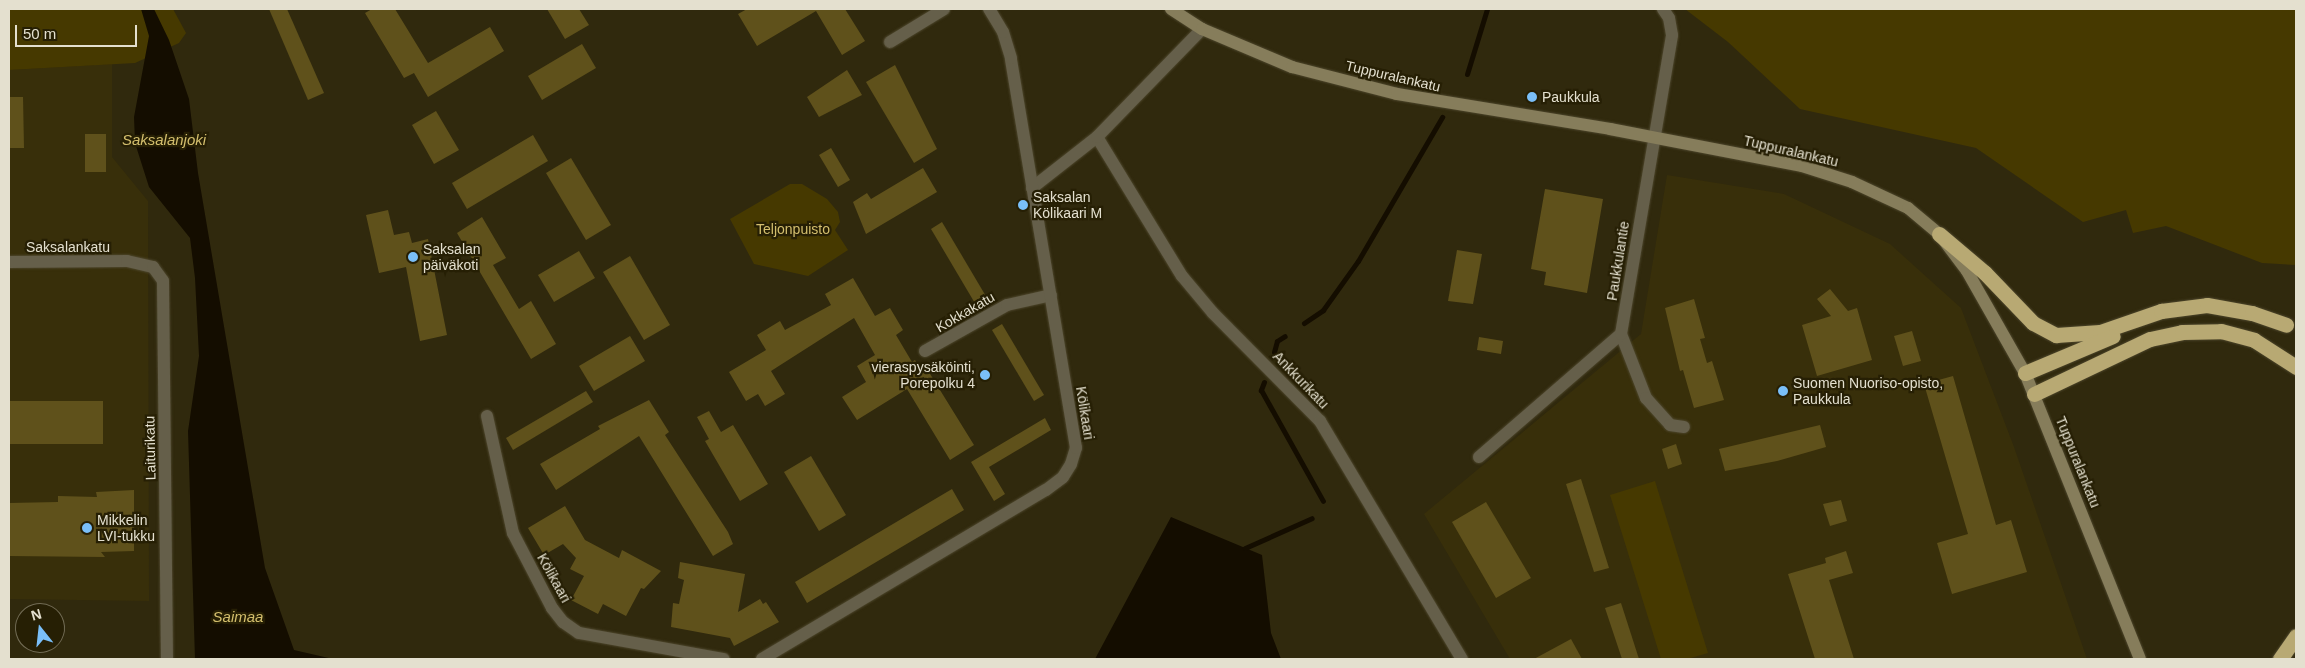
<!DOCTYPE html>
<meta charset="utf-8">
<style>
body{margin:0}
#map{position:relative;width:2305px;height:668px;overflow:hidden;background:#30290d;font-family:Helvetica,sans-serif}
div>[style]{position:absolute}
.built>*{inset:0;background:#382f0a}
.green>*{inset:0;background:#463900}
.water>*{inset:0;background:#140d00}
.stream>*{height:5px;margin:-2.5px;padding:0 2.5px;transform-origin:2.5px;border-radius:2.5px;background:#140d00}
.building>*{inset:0;background:#5f511b}
.roads{filter:drop-shadow(0 0 1px #4d462c) drop-shadow(0 0 1px #4d462c)}
.street>*{height:12px;margin:-6px;padding:0 6px;transform-origin:6px;border-radius:6px;background:#655f4a}
.secondary>*{height:12px;margin:-6px;padding:0 6px;transform-origin:6px;border-radius:6px;background:#867d5b}
.highway>*{height:15px;margin:-7.5px;padding:0 7.5px;transform-origin:7.5px;border-radius:7.5px;background:#b8a973}
.dots>*{width:14px;height:14px;translate:-50% -50%;box-sizing:border-box;border:2px solid #261f04;border-radius:50%}
span{translate:-50% -50%;white-space:nowrap;text-align:center;line-height:1.15;-webkit-text-stroke:4.5px #261f04;paint-order:stroke}
.street-label{font-size:14px;color:#e4e0cf}
.poi-label{font-size:14px;color:#e4e0cf}
.left{translate:0 -50%;text-align:left}
.right{translate:-100% -50%;text-align:right}
.park-label{font-size:14px;color:#d4bf6e}
.water-label{font-size:15px;color:#d3be6d;font-style:italic}
.frame{position:absolute;inset:0;border:10px solid #e4e0cf;pointer-events:none}
.north{position:absolute;left:15px;top:603px;width:50px;height:50px;box-sizing:border-box;background:#261f04;border:1px solid #726c55;border-radius:50%;rotate:344deg;font-size:14px;font-weight:700;line-height:20px;text-align:center;color:#e4e0cf}
.north::after{content:'';display:block;margin:auto;width:18px;height:22px;background:#7abff8;clip-path:polygon(50% 0,100% 100%,50% 72%,0 100%)}
.scale{position:absolute;left:15px;top:25px;width:122px;height:22px;box-sizing:border-box;border:2px solid #e4e0cf;border-top:0;padding-left:6px;font-size:15px;line-height:18px;white-space:nowrap;color:#e4e0cf;-webkit-text-stroke:4px #261f04;paint-order:stroke}
</style>
<div id="map">
<div class="built">
<div style="clip-path:polygon(112px 64px,112px 157px,148px 201px,149px 601px,9px 599px,9px 70px)"></div>
<div style="clip-path:polygon(1667px 175px,1784px 194px,1890px 244px,1961px 308px,2014px 447px,2087px 659px,1510px 659px,1424px 514px,1641px 334px)"></div>
</div>
<div class="green">
<div style="clip-path:polygon(9px 9px,173px 9px,186px 33px,179px 43px,135px 63px,9px 70px)"></div>
<div style="clip-path:polygon(1685px 9px,2296px 9px,2296px 265px,2262px 263px,2166px 226px,2133px 233px,2126px 210px,2083px 222px,1976px 148px,1800px 109px,1728px 42px)"></div>
<div style="clip-path:polygon(790px 184px,802px 184px,827px 199px,838px 212px,840px 222px,835px 230px,848px 250px,808px 276px,754px 264px,730px 219px)"></div>
<div style="clip-path:polygon(1655px 481px,1708px 653px,1687px 659px,1661px 659px,1610px 495px)"></div>
</div>
<div class="water">
<div style="clip-path:polygon(141px 9px,154px 9px,169px 40px,189px 99px,198px 173px,265px 568px,294px 650px,333px 659px,195px 659px,188px 431px,199px 356px,195px 278px,190px 238px,149px 187px,135px 143px,134px 117px,149px 36px)"></div>
<div style="clip-path:polygon(1171px 517px,1262px 555px,1271px 633px,1281px 659px,1095px 659px)"></div>
</div>
<div class="stream">
<div style="left:1467px;top:74px;width:68px;rotate:-72.9deg"></div>
<div style="left:1304px;top:323px;width:23px;rotate:-34deg"></div>
<div style="left:1323px;top:310px;width:60px;rotate:-54.5deg"></div>
<div style="left:1358px;top:261px;width:167px;rotate:-59.7deg"></div>
<div style="left:1274px;top:352px;width:11px;rotate:-75deg"></div>
<div style="left:1277px;top:341px;width:9px;rotate:-32deg"></div>
<div style="left:1264px;top:382px;width:9px;rotate:111deg"></div>
<div style="left:1261px;top:390px;width:127px;rotate:60.8deg"></div>
<div style="left:1245px;top:548px;width:73px;rotate:-24.1deg"></div>
</div>
<div class="building">
<div style="clip-path:polygon(269px 9px,287px 9px,324px 93px,308px 100px)"></div>
<div style="clip-path:polygon(372px 9px,395px 9px,428px 63px,490px 27px,504px 51px,428px 97px,414px 73px,404px 78px,365px 13px)"></div>
<div style="clip-path:polygon(547px 9px,579px 9px,589px 25px,565px 39px)"></div>
<div style="clip-path:polygon(747px 9px,845px 9px,865px 41px,842px 55px,816px 11px,757px 46px,738px 14px)"></div>
<div style="clip-path:polygon(582px 44px,596px 68px,542px 100px,528px 76px)"></div>
<div style="clip-path:polygon(895px 65px,937px 149px,914px 163px,866px 82px)"></div>
<div style="clip-path:polygon(847px 70px,862px 95px,819px 117px,807px 97px)"></div>
<div style="clip-path:polygon(9px 97px,23px 97px,24px 148px,9px 148px)"></div>
<div style="clip-path:polygon(436px 111px,459px 150px,434px 164px,412px 125px)"></div>
<div style="clip-path:polygon(85px 134px,106px 134px,106px 172px,85px 172px)"></div>
<div style="clip-path:polygon(533px 135px,548px 161px,467px 209px,452px 183px)"></div>
<div style="clip-path:polygon(831px 148px,850px 180px,838px 187px,819px 155px)"></div>
<div style="clip-path:polygon(571px 158px,611px 225px,586px 240px,546px 173px)"></div>
<div style="clip-path:polygon(923px 168px,937px 192px,866px 234px,853px 202px,867px 193px,871px 199px)"></div>
<div style="clip-path:polygon(1545px 189px,1603px 199px,1587px 293px,1544px 285px,1546px 272px,1531px 269px)"></div>
<div style="clip-path:polygon(388px 210px,394px 235px,409px 232px,412px 243px,428px 239px,447px 335px,420px 341px,406px 267px,379px 273px,366px 215px)"></div>
<div style="clip-path:polygon(482px 217px,506px 258px,493px 265px,519px 309px,531px 301px,556px 344px,531px 359px,457px 233px)"></div>
<div style="clip-path:polygon(942px 222px,987px 298px,976px 305px,931px 229px)"></div>
<div style="clip-path:polygon(1457px 250px,1482px 254px,1473px 304px,1448px 301px)"></div>
<div style="clip-path:polygon(579px 251px,595px 278px,554px 302px,538px 275px)"></div>
<div style="clip-path:polygon(630px 256px,670px 325px,644px 340px,603px 272px)"></div>
<div style="clip-path:polygon(853px 278px,875px 316px,890px 308px,903px 330px,896px 335px,912px 362px,915px 360px,922px 372px,927px 369px,974px 445px,950px 460px,907px 389px,857px 420px,842px 397px,866px 382px,857px 366px,875px 355px,854px 318px,771px 371px,785px 394px,765px 406px,758px 394px,746px 401px,729px 372px,766px 350px,757px 335px,780px 321px,785px 330px,831px 305px,825px 294px)"></div>
<div style="clip-path:polygon(1830px 289px,1848px 311px,1857px 308px,1872px 360px,1817px 376px,1802px 325px,1831px 316px,1817px 299px)"></div>
<div style="clip-path:polygon(1694px 299px,1705px 338px,1700px 339px,1707px 363px,1712px 361px,1724px 400px,1694px 408px,1683px 370px,1680px 371px,1665px 308px)"></div>
<div style="clip-path:polygon(1002px 324px,1044px 395px,1034px 401px,992px 330px)"></div>
<div style="clip-path:polygon(1912px 331px,1921px 361px,1903px 366px,1894px 336px)"></div>
<div style="clip-path:polygon(630px 336px,645px 361px,594px 391px,579px 366px)"></div>
<div style="clip-path:polygon(1479px 337px,1503px 341px,1501px 354px,1477px 350px)"></div>
<div style="clip-path:polygon(1953px 376px,1996px 525px,2011px 520px,2027px 572px,1952px 594px,1937px 543px,1968px 534px,1924px 384px)"></div>
<div style="clip-path:polygon(586px 391px,593px 402px,513px 450px,506px 438px)"></div>
<div style="clip-path:polygon(649px 400px,669px 432px,665px 435px,728px 532px,733px 544px,713px 556px,639px 436px,556px 490px,540px 464px,600px 429px,598px 426px)"></div>
<div style="clip-path:polygon(9px 401px,103px 401px,103px 444px,9px 444px)"></div>
<div style="clip-path:polygon(709px 411px,721px 432px,733px 425px,768px 484px,740px 501px,705px 441px,709px 439px,697px 417px)"></div>
<div style="clip-path:polygon(1045px 418px,1051px 430px,989px 467px,1005px 494px,994px 501px,971px 462px)"></div>
<div style="clip-path:polygon(1820px 425px,1826px 447px,1777px 461px,1725px 471px,1719px 449px)"></div>
<div style="clip-path:polygon(1676px 444px,1682px 464px,1668px 469px,1662px 449px)"></div>
<div style="clip-path:polygon(811px 456px,846px 515px,819px 531px,784px 472px)"></div>
<div style="clip-path:polygon(1581px 479px,1609px 568px,1594px 572px,1566px 484px)"></div>
<div style="clip-path:polygon(952px 489px,964px 510px,807px 603px,795px 582px)"></div>
<div style="clip-path:polygon(134px 490px,134px 551px,101px 552px,105px 557px,9px 556px,9px 503px,58px 502px,58px 496px,97px 497px,96px 492px)"></div>
<div style="clip-path:polygon(1841px 500px,1847px 521px,1830px 526px,1823px 504px)"></div>
<div style="clip-path:polygon(1486px 502px,1531px 578px,1496px 598px,1452px 522px)"></div>
<div style="clip-path:polygon(565px 506px,585px 540px,619px 558px,622px 550px,661px 571px,644px 589px,641px 588px,626px 616px,603px 604px,598px 614px,571px 600px,584px 576px,570px 569px,576px 558px,563px 544px,544px 555px,528px 528px)"></div>
<div style="clip-path:polygon(1846px 551px,1853px 573px,1829px 580px,1854px 659px,1815px 659px,1788px 574px,1826px 563px,1825px 558px)"></div>
<div style="clip-path:polygon(680px 562px,745px 574px,738px 612px,760px 599px,763px 604px,766px 602px,779px 622px,734px 646px,730px 638px,671px 627px,673px 603px,679px 604px,684px 580px,678px 578px)"></div>
<div style="clip-path:polygon(1621px 603px,1639px 659px,1622px 659px,1605px 608px)"></div>
<div style="clip-path:polygon(1571px 639px,1582px 659px,1534px 659px)"></div>
</div>
<div class="roads">
<div class="street">
<div style="left:890px;top:42px;width:63px;rotate:-31.4deg"></div>
<div style="left:1097px;top:137px;width:163px;rotate:58.6deg"></div>
<div style="left:1182px;top:276px;width:48px;rotate:50deg"></div>
<div style="left:1213px;top:313px;width:152px;rotate:45.3deg"></div>
<div style="left:1320px;top:421px;width:277px;rotate:59.2deg"></div>
<div style="left:1032px;top:188px;width:83px;rotate:-38.1deg"></div>
<div style="left:1097px;top:137px;width:151px;rotate:-45.8deg"></div>
<div style="left:9px;top:262px;width:118px;rotate:-0.5deg"></div>
<div style="left:127px;top:261px;width:27px;rotate:13deg"></div>
<div style="left:153px;top:267px;width:17px;rotate:54deg"></div>
<div style="left:163px;top:281px;width:378px;rotate:89.4deg"></div>
<div style="left:1621px;top:334px;width:69px;rotate:68.7deg"></div>
<div style="left:1646px;top:398px;width:36px;rotate:48deg"></div>
<div style="left:1670px;top:425px;width:14px;rotate:8deg"></div>
<div style="left:925px;top:351px;width:94px;rotate:-29.3deg"></div>
<div style="left:1007px;top:305px;width:45px;rotate:-12.8deg"></div>
<div style="left:487px;top:416px;width:120px;rotate:77.5deg"></div>
<div style="left:513px;top:533px;width:85px;rotate:62.5deg"></div>
<div style="left:552px;top:608px;width:18px;rotate:52deg"></div>
<div style="left:563px;top:622px;width:19px;rotate:35deg"></div>
<div style="left:579px;top:633px;width:147px;rotate:10.2deg"></div>
<div style="left:1479px;top:457px;width:188px;rotate:-40.9deg"></div>
<div style="left:1621px;top:334px;width:303px;rotate:-80.3deg"></div>
<div style="left:1672px;top:35px;width:17px;rotate:-100deg"></div>
<div style="left:1669px;top:18px;width:11px;rotate:-124deg"></div>
<div style="left:762px;top:659px;width:330px;rotate:-30.8deg"></div>
<div style="left:1046px;top:490px;width:21px;rotate:-37deg"></div>
<div style="left:1063px;top:477px;width:15px;rotate:-58deg"></div>
<div style="left:1071px;top:464px;width:17px;rotate:-73deg"></div>
<div style="left:1076px;top:448px;width:395px;rotate:-99.5deg"></div>
<div style="left:1011px;top:58px;width:27px;rotate:-107deg"></div>
<div style="left:1003px;top:32px;width:27px;rotate:-121deg"></div>
</div>
<div class="secondary">
<div style="left:1171px;top:9px;width:37px;rotate:33deg"></div>
<div style="left:1202px;top:29px;width:98px;rotate:22.9deg"></div>
<div style="left:1292px;top:67px;width:108px;rotate:14.4deg"></div>
<div style="left:1397px;top:94px;width:216px;rotate:9.3deg"></div>
<div style="left:1610px;top:129px;width:196px;rotate:10.9deg"></div>
<div style="left:1802px;top:166px;width:52px;rotate:17.7deg"></div>
<div style="left:1852px;top:182px;width:62px;rotate:24.9deg"></div>
<div style="left:1908px;top:208px;width:40px;rotate:40deg"></div>
<div style="left:1939px;top:234px;width:46px;rotate:52.9deg"></div>
<div style="left:1967px;top:271px;width:117px;rotate:60.4deg"></div>
<div style="left:2025px;top:373px;width:308px;rotate:68.1deg"></div>
</div>
<div class="highway">
<div style="left:1939px;top:234px;width:60px;rotate:40.3deg"></div>
<div style="left:1985px;top:273px;width:69px;rotate:46.2deg"></div>
<div style="left:2033px;top:323px;width:26px;rotate:28deg"></div>
<div style="left:2056px;top:335px;width:44px;rotate:-3.9deg"></div>
<div style="left:2100px;top:332px;width:65px;rotate:-19deg"></div>
<div style="left:2161px;top:311px;width:46px;rotate:-7.4deg"></div>
<div style="left:2207px;top:305px;width:46px;rotate:10.1deg"></div>
<div style="left:2252px;top:313px;width:36px;rotate:19deg"></div>
<div style="left:2025px;top:373px;width:95px;rotate:-22.8deg"></div>
<div style="left:2034px;top:394px;width:128px;rotate:-25.4deg"></div>
<div style="left:2150px;top:339px;width:33px;rotate:-12deg"></div>
<div style="left:2182px;top:332px;width:39px;rotate:-1deg"></div>
<div style="left:2221px;top:331px;width:34px;rotate:15deg"></div>
<div style="left:2254px;top:340px;width:50px;rotate:32.7deg"></div>
<div style="left:2280px;top:659px;width:28px;rotate:-55deg"></div>
</div>
</div>
<div class="dots">
<div style="left:1532px;top:97px;background:#7abff8"></div>
<div style="left:1023px;top:205px;background:#7abff8"></div>
<div style="left:413px;top:257px;background:#7abff8"></div>
<div style="left:985px;top:375px;background:#7abff8"></div>
<div style="left:1783px;top:391px;background:#7abff8"></div>
<div style="left:87px;top:528px;background:#7abff8"></div>
</div>
<div class="street-label">
<span style="left:1393px;top:76px;rotate:13deg">Tuppuralankatu</span>
<span style="left:1791px;top:151px;rotate:13deg">Tuppuralankatu</span>
<span style="left:68px;top:247px">Saksalankatu</span>
<span style="left:1618px;top:261px;rotate:-81deg">Paukkulantie</span>
<span style="left:965px;top:312px;rotate:-30deg">Kokkakatu</span>
<span style="left:1301px;top:380px;rotate:46deg">Ankkurikatu</span>
<span style="left:1085px;top:413px;rotate:81deg">Kölikaari</span>
<span style="left:150px;top:448px;rotate:-91deg">Laiturikatu</span>
<span style="left:2078px;top:462px;rotate:68deg">Tuppuralankatu</span>
<span style="left:554px;top:578px;rotate:61deg">Kölikaari</span>
</div>
<div class="poi-label">
<span class="left" style="left:1542px;top:97px">Paukkula</span>
<span class="left" style="left:1033px;top:205px">Saksalan<br>Kölikaari M</span>
<span class="left" style="left:423px;top:257px">Saksalan<br>päiväkoti</span>
<span class="right" style="left:975px;top:375px">vieraspysäköinti,<br>Porepolku 4</span>
<span class="left" style="left:1793px;top:391px">Suomen Nuoriso-opisto,<br>Paukkula</span>
<span class="left" style="left:97px;top:528px">Mikkelin<br>LVI-tukku</span>
</div>
<div class="park-label">
<span style="left:793px;top:229px">Teljonpuisto</span>
</div>
<div class="water-label">
<span style="left:164px;top:140px">Saksalanjoki</span>
<span style="left:238px;top:617px">Saimaa</span>
</div>
<div class="frame"></div>
<div class="north">N</div>
<div class="scale">50 m</div>
</div>
